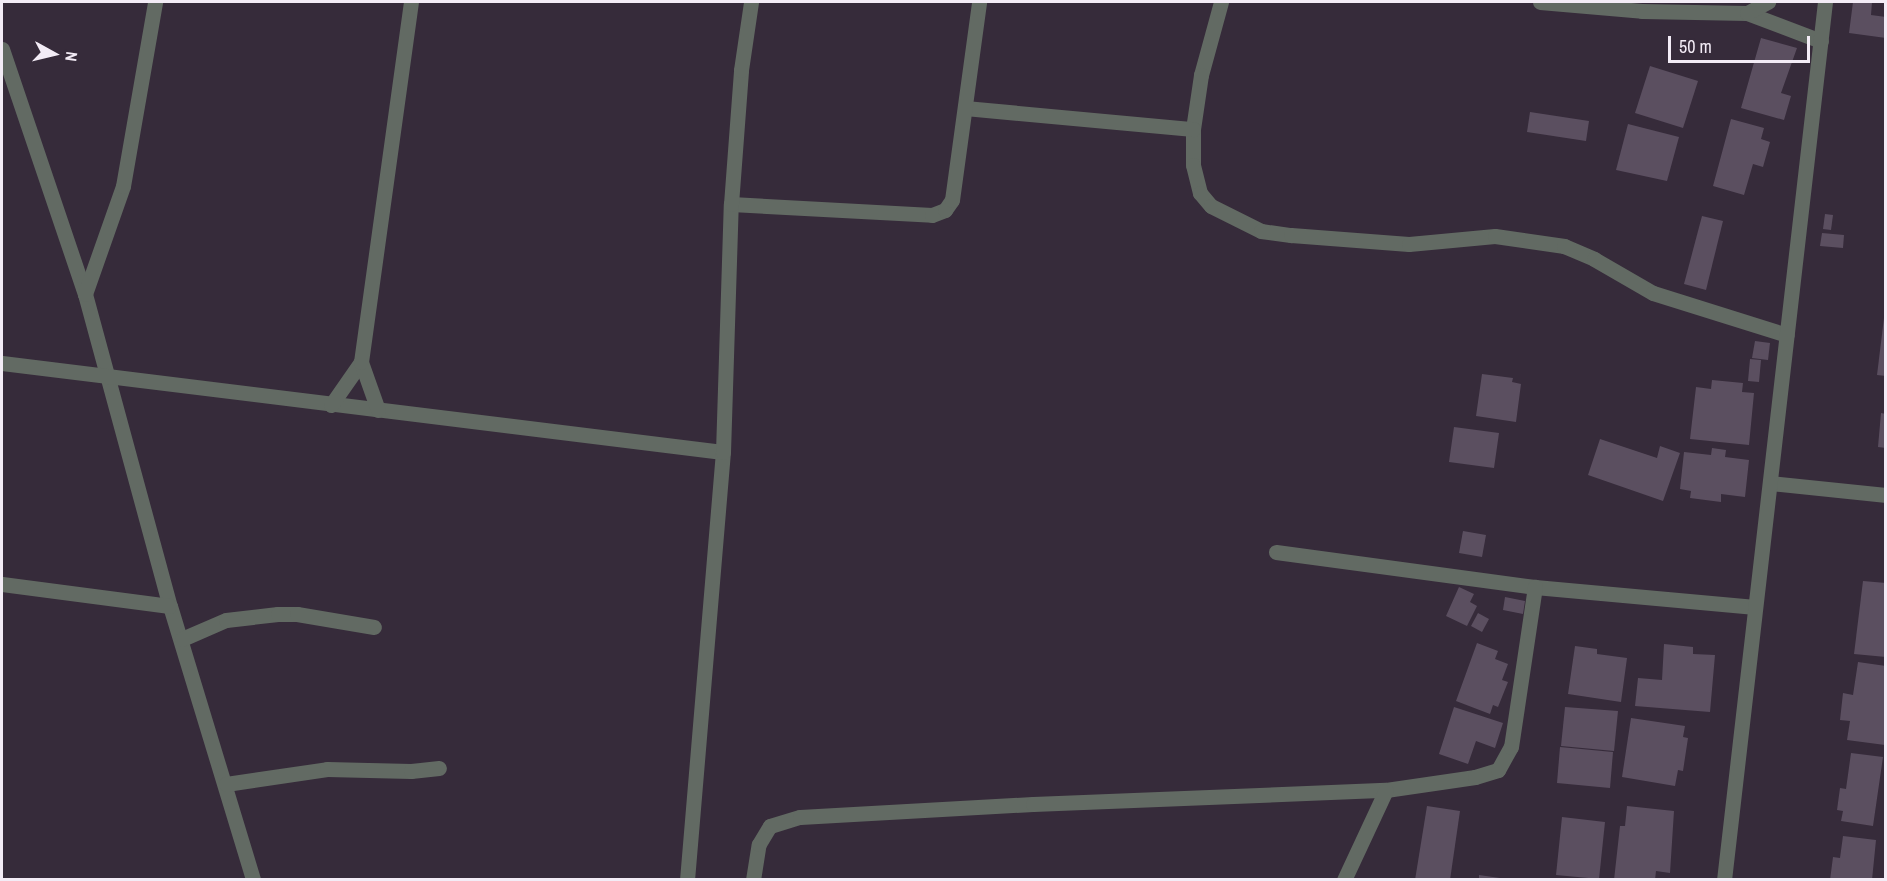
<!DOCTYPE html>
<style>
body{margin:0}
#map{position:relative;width:1887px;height:881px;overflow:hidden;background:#362b3a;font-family:"Archivo Narrow",sans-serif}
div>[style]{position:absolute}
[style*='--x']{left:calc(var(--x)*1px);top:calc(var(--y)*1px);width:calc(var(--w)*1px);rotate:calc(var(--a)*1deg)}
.building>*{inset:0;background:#5b4f60}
.minor>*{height:15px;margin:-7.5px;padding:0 7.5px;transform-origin:7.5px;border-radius:7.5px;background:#626a63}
span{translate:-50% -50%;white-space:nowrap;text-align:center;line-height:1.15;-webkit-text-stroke:4.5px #362b3a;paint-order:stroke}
.frame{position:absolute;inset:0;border:3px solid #f3ecf6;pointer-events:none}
.north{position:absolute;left:24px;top:24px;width:60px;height:60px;-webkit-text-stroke:4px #362b3a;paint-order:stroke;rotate:98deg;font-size:16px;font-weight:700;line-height:24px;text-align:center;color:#f3ecf6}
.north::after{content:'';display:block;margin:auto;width:21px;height:27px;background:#f3ecf6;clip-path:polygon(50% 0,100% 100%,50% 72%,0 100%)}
.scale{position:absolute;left:1668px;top:36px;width:142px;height:27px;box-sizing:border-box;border:3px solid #f3ecf6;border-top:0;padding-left:8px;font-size:18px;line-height:21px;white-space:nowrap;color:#f3ecf6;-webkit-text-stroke:4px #362b3a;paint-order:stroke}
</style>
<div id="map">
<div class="building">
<i style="clip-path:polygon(1853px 2px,1872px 2px,1871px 15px,1886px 17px,1886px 38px,1849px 33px)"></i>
<i style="clip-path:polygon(1761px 38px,1797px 48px,1781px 93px,1791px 96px,1784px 120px,1741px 108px)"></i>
<i style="clip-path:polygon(1650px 66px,1698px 81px,1683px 128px,1635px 113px)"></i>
<i style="clip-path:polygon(1530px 112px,1589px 121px,1586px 141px,1527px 132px)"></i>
<i style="clip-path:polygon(1731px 119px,1764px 128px,1761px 139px,1770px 142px,1763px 167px,1753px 164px,1744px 195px,1713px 186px)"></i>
<i style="clip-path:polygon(1628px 124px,1679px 137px,1667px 181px,1616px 170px)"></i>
<i style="clip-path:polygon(1825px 214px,1833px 215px,1831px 230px,1823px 229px)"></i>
<i style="clip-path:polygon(1702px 216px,1723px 221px,1706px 290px,1684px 284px)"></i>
<i style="clip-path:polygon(1822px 233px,1844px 235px,1843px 248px,1820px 246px)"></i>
<i style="clip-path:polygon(1884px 318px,1886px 318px,1886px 376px,1877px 375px)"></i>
<i style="clip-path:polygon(1755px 341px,1770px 343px,1768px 360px,1752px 358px)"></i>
<i style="clip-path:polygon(1750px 359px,1761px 360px,1759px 382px,1748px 381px)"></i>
<i style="clip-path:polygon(1482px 374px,1513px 378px,1512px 382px,1521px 384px,1516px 422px,1476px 416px)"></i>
<i style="clip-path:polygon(1712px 380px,1743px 383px,1742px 392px,1754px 393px,1749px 445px,1690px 439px,1696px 387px,1711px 389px)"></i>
<i style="clip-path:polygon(1881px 413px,1886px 414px,1886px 448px,1878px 447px)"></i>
<i style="clip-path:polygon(1454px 427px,1499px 433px,1494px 468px,1449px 462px)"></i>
<i style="clip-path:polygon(1600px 439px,1657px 458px,1660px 446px,1680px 453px,1663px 501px,1588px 475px)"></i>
<i style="clip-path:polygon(1712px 448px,1726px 450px,1725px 457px,1749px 460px,1745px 497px,1721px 494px,1721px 502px,1690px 498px,1691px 491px,1680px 489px,1684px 452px,1711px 455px)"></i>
<i style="clip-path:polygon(1463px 531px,1486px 535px,1482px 557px,1459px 553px)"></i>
<i style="clip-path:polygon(1863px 581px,1886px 583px,1886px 657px,1854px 654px)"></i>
<i style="clip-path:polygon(1459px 587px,1474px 594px,1470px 602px,1477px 606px,1467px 626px,1446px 616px)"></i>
<i style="clip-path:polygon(1505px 597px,1525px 601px,1523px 614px,1503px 610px)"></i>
<i style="clip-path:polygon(1478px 613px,1489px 619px,1482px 632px,1471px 626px)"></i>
<i style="clip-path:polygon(1477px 643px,1498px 651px,1495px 659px,1508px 664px,1502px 680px,1508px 682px,1498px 707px,1493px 705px,1490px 714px,1456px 701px)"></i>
<i style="clip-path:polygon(1664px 644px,1693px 647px,1693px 654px,1715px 655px,1710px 712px,1635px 706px,1638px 678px,1662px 680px)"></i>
<i style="clip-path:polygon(1575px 646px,1597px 649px,1597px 654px,1627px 658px,1621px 702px,1568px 694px)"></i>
<i style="clip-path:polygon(1858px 662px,1886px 666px,1885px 745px,1847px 740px,1850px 721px,1840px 720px,1843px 693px,1853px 695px)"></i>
<i style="clip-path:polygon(1454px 707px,1503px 723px,1495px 748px,1476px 741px,1468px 764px,1439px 754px)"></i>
<i style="clip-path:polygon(1565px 707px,1618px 711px,1614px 751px,1561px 746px)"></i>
<i style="clip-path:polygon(1631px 718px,1685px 726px,1683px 737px,1688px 738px,1683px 771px,1678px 770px,1675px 786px,1622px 777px)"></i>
<i style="clip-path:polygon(1560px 747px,1613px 752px,1610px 788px,1557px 783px)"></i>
<i style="clip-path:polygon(1851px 753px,1883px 757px,1873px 826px,1841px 821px,1843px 811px,1837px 810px,1840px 788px,1846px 789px)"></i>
<i style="clip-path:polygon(1427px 806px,1460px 811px,1450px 880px,1415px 880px)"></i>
<i style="clip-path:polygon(1627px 806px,1674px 811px,1670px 873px,1656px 871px,1655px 880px,1614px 880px,1620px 826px,1625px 826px)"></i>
<i style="clip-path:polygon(1562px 817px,1605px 822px,1599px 879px,1556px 875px)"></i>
<i style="clip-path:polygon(1843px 836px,1876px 840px,1872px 880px,1830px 880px,1833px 857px,1840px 858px)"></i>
<i style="clip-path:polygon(1479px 875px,1500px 878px,1500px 880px,1479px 880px)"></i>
</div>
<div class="minor">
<i style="--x:1221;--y:2;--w:76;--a:105.3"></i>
<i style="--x:1201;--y:75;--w:55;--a:98.4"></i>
<i style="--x:1193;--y:129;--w:36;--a:90"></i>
<i style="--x:1193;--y:165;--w:29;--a:76"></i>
<i style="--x:1200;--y:193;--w:17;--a:50"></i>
<i style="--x:1211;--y:206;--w:56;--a:26.6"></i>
<i style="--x:1261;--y:231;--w:30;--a:8"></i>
<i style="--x:1291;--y:235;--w:118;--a:4.4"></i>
<i style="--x:1409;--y:244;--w:86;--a:-5.3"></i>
<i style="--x:1495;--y:236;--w:70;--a:8.2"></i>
<i style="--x:1564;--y:246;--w:33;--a:23"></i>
<i style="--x:1594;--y:259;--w:68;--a:30"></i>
<i style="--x:1653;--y:293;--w:140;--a:17.4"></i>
<i style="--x:1540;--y:2;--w:102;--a:5"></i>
<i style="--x:1642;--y:11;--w:105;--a:1.1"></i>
<i style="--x:1747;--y:13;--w:79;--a:20.7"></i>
<i style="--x:1747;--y:13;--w:24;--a:-28"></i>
<i style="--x:2;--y:49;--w:259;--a:71.3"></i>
<i style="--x:85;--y:294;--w:323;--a:74.8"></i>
<i style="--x:170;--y:606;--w:286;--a:73.1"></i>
<i style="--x:965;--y:108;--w:229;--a:5.3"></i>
<i style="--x:731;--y:204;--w:201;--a:3.1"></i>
<i style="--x:932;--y:215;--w:14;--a:-21"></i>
<i style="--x:945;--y:210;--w:12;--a:-55"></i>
<i style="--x:952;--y:200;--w:200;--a:-82.2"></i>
<i style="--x:85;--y:294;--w:114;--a:-70.6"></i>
<i style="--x:123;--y:186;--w:187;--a:-80.1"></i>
<i style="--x:2;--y:363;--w:726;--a:7.04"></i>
<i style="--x:331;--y:405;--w:52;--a:-55.1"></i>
<i style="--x:378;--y:410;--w:51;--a:-109.5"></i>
<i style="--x:361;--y:362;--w:363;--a:-82.1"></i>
<i style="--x:1770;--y:483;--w:117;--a:5.9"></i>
<i style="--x:1276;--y:552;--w:261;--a:7.7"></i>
<i style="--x:1535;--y:587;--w:221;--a:5.2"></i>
<i style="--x:2;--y:584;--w:169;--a:7.5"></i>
<i style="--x:182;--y:639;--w:48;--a:-23.4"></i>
<i style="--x:226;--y:620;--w:52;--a:-6.6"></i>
<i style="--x:278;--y:614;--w:19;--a:0"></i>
<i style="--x:297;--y:614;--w:78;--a:9.6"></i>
<i style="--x:226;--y:784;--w:102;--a:-8.4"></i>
<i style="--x:327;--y:769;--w:84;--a:1.4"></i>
<i style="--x:411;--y:771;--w:28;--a:-6"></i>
<i style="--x:687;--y:880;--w:430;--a:-85.2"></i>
<i style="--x:723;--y:452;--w:248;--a:-88.2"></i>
<i style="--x:731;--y:204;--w:134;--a:-85.7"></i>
<i style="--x:741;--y:70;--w:69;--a:-81.6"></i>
<i style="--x:753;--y:880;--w:36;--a:-81"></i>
<i style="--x:759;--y:844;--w:21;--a:-59"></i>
<i style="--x:770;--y:826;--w:31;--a:-17"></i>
<i style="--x:800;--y:817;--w:233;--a:-3.2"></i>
<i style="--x:1033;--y:804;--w:353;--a:-2.3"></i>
<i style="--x:1386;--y:790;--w:90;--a:-8.3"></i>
<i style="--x:1475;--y:777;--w:24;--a:-17"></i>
<i style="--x:1498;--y:770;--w:26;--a:-61"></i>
<i style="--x:1511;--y:747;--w:162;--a:-81.5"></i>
<i style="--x:1344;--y:880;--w:99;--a:-65"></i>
<i style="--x:1724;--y:880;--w:884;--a:-83.44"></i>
</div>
<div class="frame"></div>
<div class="north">N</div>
<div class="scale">50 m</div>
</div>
